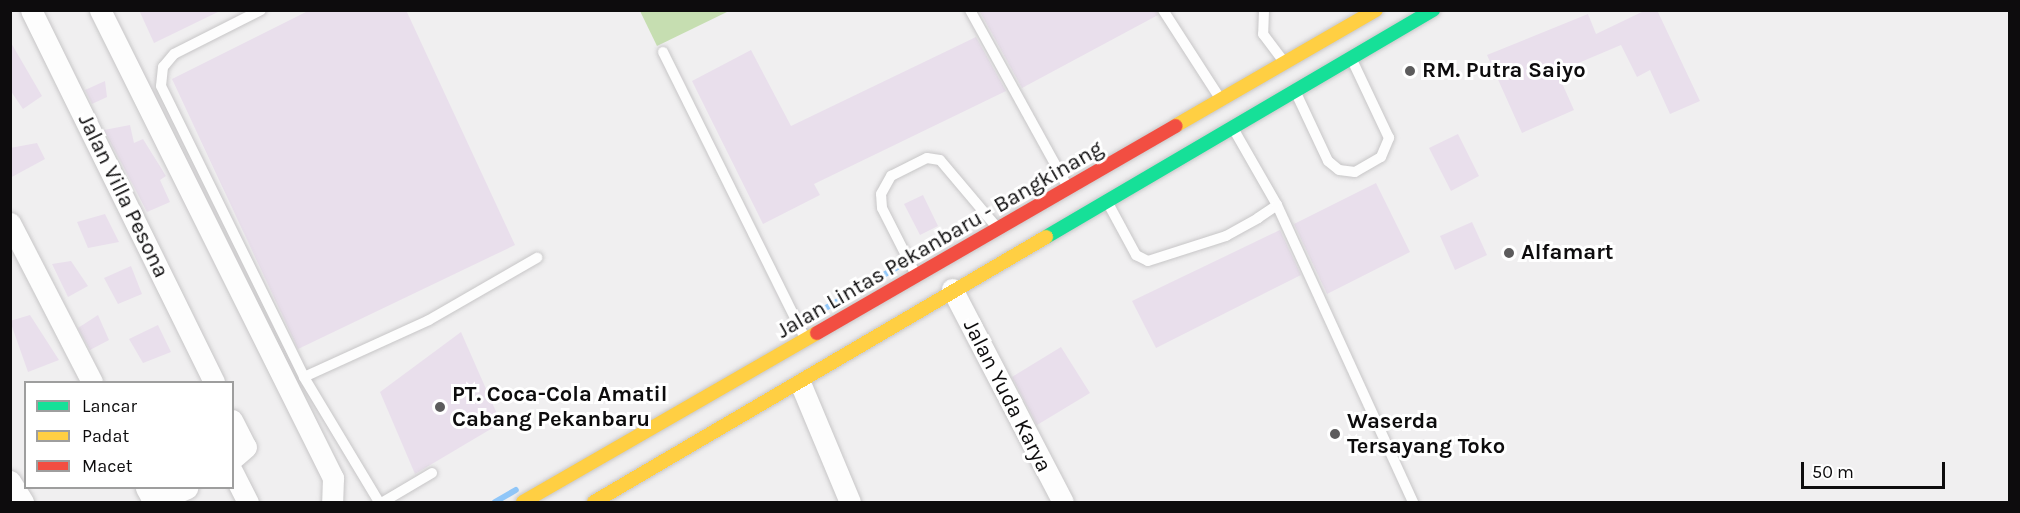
<!DOCTYPE html>
<style>
body{margin:0}
#map{position:relative;width:2020px;height:513px;overflow:hidden;background:#f0eff0;font-family:Karla,sans-serif}
div>[style]{position:absolute}
[style*='--x']{left:calc(var(--x)*1px);top:calc(var(--y)*1px);width:calc(var(--w)*1px);rotate:calc(var(--a)*1deg)}
.green>*{inset:0;background:#c6deb1}
.stream>*{height:6px;margin:-3px;padding:0 3px;transform-origin:3px;border-radius:3px;background:#90c6f8}
.building>*{inset:0;background:#e9dfec}
.roads{filter:drop-shadow(0 0 2px #c7c6c7) drop-shadow(0 0 2px #c7c6c7)}
.lane>*{height:10px;margin:-5px;padding:0 5px;transform-origin:5px;border-radius:5px;background:#fdfdfd}
.street>*{height:21px;margin:-10.5px;padding:0 10.5px;transform-origin:10.5px;border-radius:10.5px;background:#fdfdfd}
.fast>*{height:14px;margin:-7px;padding:0 7px;transform-origin:7px;border-radius:7px;background:#16e098}
.slow>*{height:14px;margin:-7px;padding:0 7px;transform-origin:7px;border-radius:7px;background:#ffcf43}
.jam>*{height:14px;margin:-7px;padding:0 7px;transform-origin:7px;border-radius:7px;background:#f24e42}
.dots>*{width:16px;height:16px;translate:-50% -50%;box-sizing:border-box;border:3px solid #fff;border-radius:50%}
span{translate:-50% -50%;white-space:nowrap;text-align:center;line-height:1.15;-webkit-text-stroke:6px #fff;paint-order:stroke}
.poi-label{font-size:22px;color:#0d0c0d;font-weight:700}
.left{translate:0 -50%;text-align:left}
.street-label{font-size:22px;color:#0d0c0d}
.frame{position:absolute;inset:0;border:12px solid #0d0c0d;pointer-events:none}
.legend{position:absolute;left:24px;top:381px;width:210px;height:108px;box-sizing:border-box;background:#fff;border:2px solid #9e9e9e;margin:0;padding:8px 10px;list-style:none;font-size:18px;color:#0d0c0d}
.legend li{display:flex;align-items:center;gap:12px;height:30px}
.legend b{width:30px;border:2px solid #9e9e9e}
.scale{position:absolute;left:1801px;top:462px;width:144px;height:27px;box-sizing:border-box;border:3px solid #0d0c0d;border-top:0;padding-left:8px;font-size:18px;line-height:21px;white-space:nowrap;color:#0d0c0d;-webkit-text-stroke:4px #fff;paint-order:stroke}
</style>
<div id="map">
<div class="green">
<i style="clip-path:polygon(640px 11px,729px 11px,657px 46px)"></i>
</div>
<div class="stream">
<i style="--x:922;--y:252;--w:13;--a:-27"></i>
<i style="--x:810;--y:317;--w:105;--a:-29.7"></i>
<i style="--x:495;--y:502;--w:24;--a:-30"></i>
</div>
<div class="building">
<i style="clip-path:polygon(139px 10px,222px 10px,154px 43px)"></i>
<i style="clip-path:polygon(310px 10px,406px 10px,515px 245px,298px 349px,172px 79px)"></i>
<i style="clip-path:polygon(979px 10px,1156px 10px,1158px 15px,1022px 88px)"></i>
<i style="clip-path:polygon(1646px 10px,1657px 10px,1700px 101px,1670px 114px,1650px 70px,1637px 77px,1621px 45px,1557px 72px,1574px 110px,1522px 133px,1487px 55px,1588px 14px,1596px 34px)"></i>
<i style="clip-path:polygon(976px 37px,1006px 91px,814px 184px,820px 195px,763px 224px,692px 81px,751px 50px,791px 126px)"></i>
<i style="clip-path:polygon(10px 41px,42px 96px,23px 109px,10px 90px)"></i>
<i style="clip-path:polygon(105px 81px,107px 97px,92px 104px,85px 90px)"></i>
<i style="clip-path:polygon(130px 125px,134px 143px,143px 139px,166px 176px,160px 180px,170px 202px,147px 212px,104px 130px)"></i>
<i style="clip-path:polygon(1458px 134px,1479px 176px,1451px 191px,1429px 148px)"></i>
<i style="clip-path:polygon(37px 143px,45px 159px,10px 178px,10px 148px)"></i>
<i style="clip-path:polygon(1376px 183px,1410px 252px,1327px 294px,1294px 224px)"></i>
<i style="clip-path:polygon(923px 195px,938px 226px,920px 235px,904px 204px)"></i>
<i style="clip-path:polygon(105px 214px,119px 242px,88px 248px,77px 222px)"></i>
<i style="clip-path:polygon(1472px 222px,1487px 255px,1455px 270px,1440px 236px)"></i>
<i style="clip-path:polygon(1280px 230px,1301px 275px,1156px 348px,1132px 301px)"></i>
<i style="clip-path:polygon(71px 261px,88px 286px,68px 297px,52px 264px)"></i>
<i style="clip-path:polygon(131px 266px,142px 294px,118px 304px,104px 278px)"></i>
<i style="clip-path:polygon(30px 315px,59px 360px,28px 372px,10px 321px)"></i>
<i style="clip-path:polygon(98px 315px,109px 340px,90px 350px,78px 328px)"></i>
<i style="clip-path:polygon(158px 325px,171px 352px,143px 363px,129px 339px)"></i>
<i style="clip-path:polygon(461px 332px,501px 423px,415px 474px,380px 392px)"></i>
<i style="clip-path:polygon(1061px 347px,1090px 393px,1037px 425px,1012px 377px)"></i>
</div>
<div class="roads">
<div class="lane">
<i style="--x:261;--y:10;--w:97;--a:153.2"></i>
<i style="--x:174;--y:54;--w:17;--a:130"></i>
<i style="--x:163;--y:67;--w:19;--a:96"></i>
<i style="--x:161;--y:86;--w:324;--a:63.8"></i>
<i style="--x:970;--y:10;--w:201;--a:61.1"></i>
<i style="--x:1163;--y:10;--w:103;--a:57.2"></i>
<i style="--x:1264;--y:10;--w:24;--a:92"></i>
<i style="--x:1263;--y:34;--w:31;--a:53"></i>
<i style="--x:663;--y:52;--w:317;--a:63.6"></i>
<i style="--x:1297;--y:95;--w:73;--a:64.8"></i>
<i style="--x:1328;--y:161;--w:14;--a:39"></i>
<i style="--x:1339;--y:170;--w:16;--a:7"></i>
<i style="--x:1355;--y:172;--w:30;--a:-30"></i>
<i style="--x:1381;--y:157;--w:21;--a:-67"></i>
<i style="--x:1389;--y:138;--w:84;--a:-115.3"></i>
<i style="--x:1109;--y:205;--w:57;--a:61.6"></i>
<i style="--x:1136;--y:255;--w:13;--a:27"></i>
<i style="--x:1148;--y:261;--w:82;--a:-17.8"></i>
<i style="--x:1226;--y:236;--w:37;--a:-29"></i>
<i style="--x:1258;--y:218;--w:23;--a:-34"></i>
<i style="--x:1277;--y:205;--w:86;--a:-119.8"></i>
<i style="--x:1277;--y:205;--w:327;--a:65.4"></i>
<i style="--x:915;--y:273;--w:73;--a:-116.9"></i>
<i style="--x:882;--y:208;--w:14;--a:-94"></i>
<i style="--x:881;--y:194;--w:21;--a:-61"></i>
<i style="--x:891;--y:176;--w:40;--a:-26.6"></i>
<i style="--x:927;--y:158;--w:13;--a:9"></i>
<i style="--x:940;--y:160;--w:85;--a:49.8"></i>
<i style="--x:379;--y:502;--w:146;--a:-121"></i>
<i style="--x:304;--y:377;--w:137;--a:-24.5"></i>
<i style="--x:429;--y:320;--w:125;--a:-29.9"></i>
<i style="--x:383;--y:502;--w:57;--a:-30.6"></i>
</div>
<div class="street">
<i style="--x:31;--y:10;--w:415;--a:63.8"></i>
<i style="--x:100;--y:10;--w:523;--a:63.53"></i>
<i style="--x:333;--y:478;--w:24;--a:92"></i>
<i style="--x:10;--y:223;--w:179;--a:62.7"></i>
<i style="--x:952;--y:289;--w:240;--a:62.5"></i>
<i style="--x:801;--y:385;--w:127;--a:67.3"></i>
<i style="--x:232;--y:420;--w:30;--a:63"></i>
<i style="--x:246;--y:447;--w:18;--a:139"></i>
<i style="--x:232;--y:471;--w:35;--a:63"></i>
<i style="--x:10;--y:481;--w:25;--a:58"></i>
<i style="--x:146;--y:488;--w:8;--a:60"></i>
<i style="--x:150;--y:495;--w:16;--a:7"></i>
<i style="--x:166;--y:497;--w:23;--a:-23"></i>
</div>
<div class="fast">
<i style="--x:1046;--y:237;--w:449;--a:-30.4"></i>
</div>
<div class="slow">
<i style="--x:1175;--y:126;--w:232;--a:-30"></i>
<i style="--x:523;--y:502;--w:339;--a:-29.9"></i>
<i style="--x:594;--y:502;--w:524;--a:-30.38"></i>
</div>
<div class="jam">
<i style="--x:817;--y:333;--w:414;--a:-30"></i>
</div>
</div>
<div class="dots">
<i style="left:1410px;top:71px;background:#5c5b5c"></i>
<i style="left:1509px;top:253px;background:#5c5b5c"></i>
<i style="left:440px;top:407px;background:#5c5b5c"></i>
<i style="left:1335px;top:434px;background:#5c5b5c"></i>
</div>
<div class="poi-label">
<span class="left" style="left:1422px;top:71px">RM. Putra Saiyo</span>
<span class="left" style="left:1521px;top:253px">Alfamart</span>
<span class="left" style="left:452px;top:407px">PT. Coca-Cola Amatil<br>Cabang Pekanbaru</span>
<span class="left" style="left:1347px;top:434px">Waserda<br>Tersayang Toko</span>
</div>
<div class="street-label">
<span style="left:123px;top:196px;rotate:64deg">Jalan Villa Pesona</span>
<span style="left:940px;top:240px;rotate:-30deg">Jalan Lintas Pekanbaru - Bangkinang</span>
<span style="left:1007px;top:396px;rotate:63deg">Jalan Yuda Karya</span>
</div>
<div class="frame"></div>
<ul class="legend">
<li><b style="height:8px;background:#16e098"></b>Lancar</li>
<li><b style="height:8px;background:#ffcf43"></b>Padat</li>
<li><b style="height:8px;background:#f24e42"></b>Macet</li>
</ul>
<div class="scale">50 m</div>
</div>
